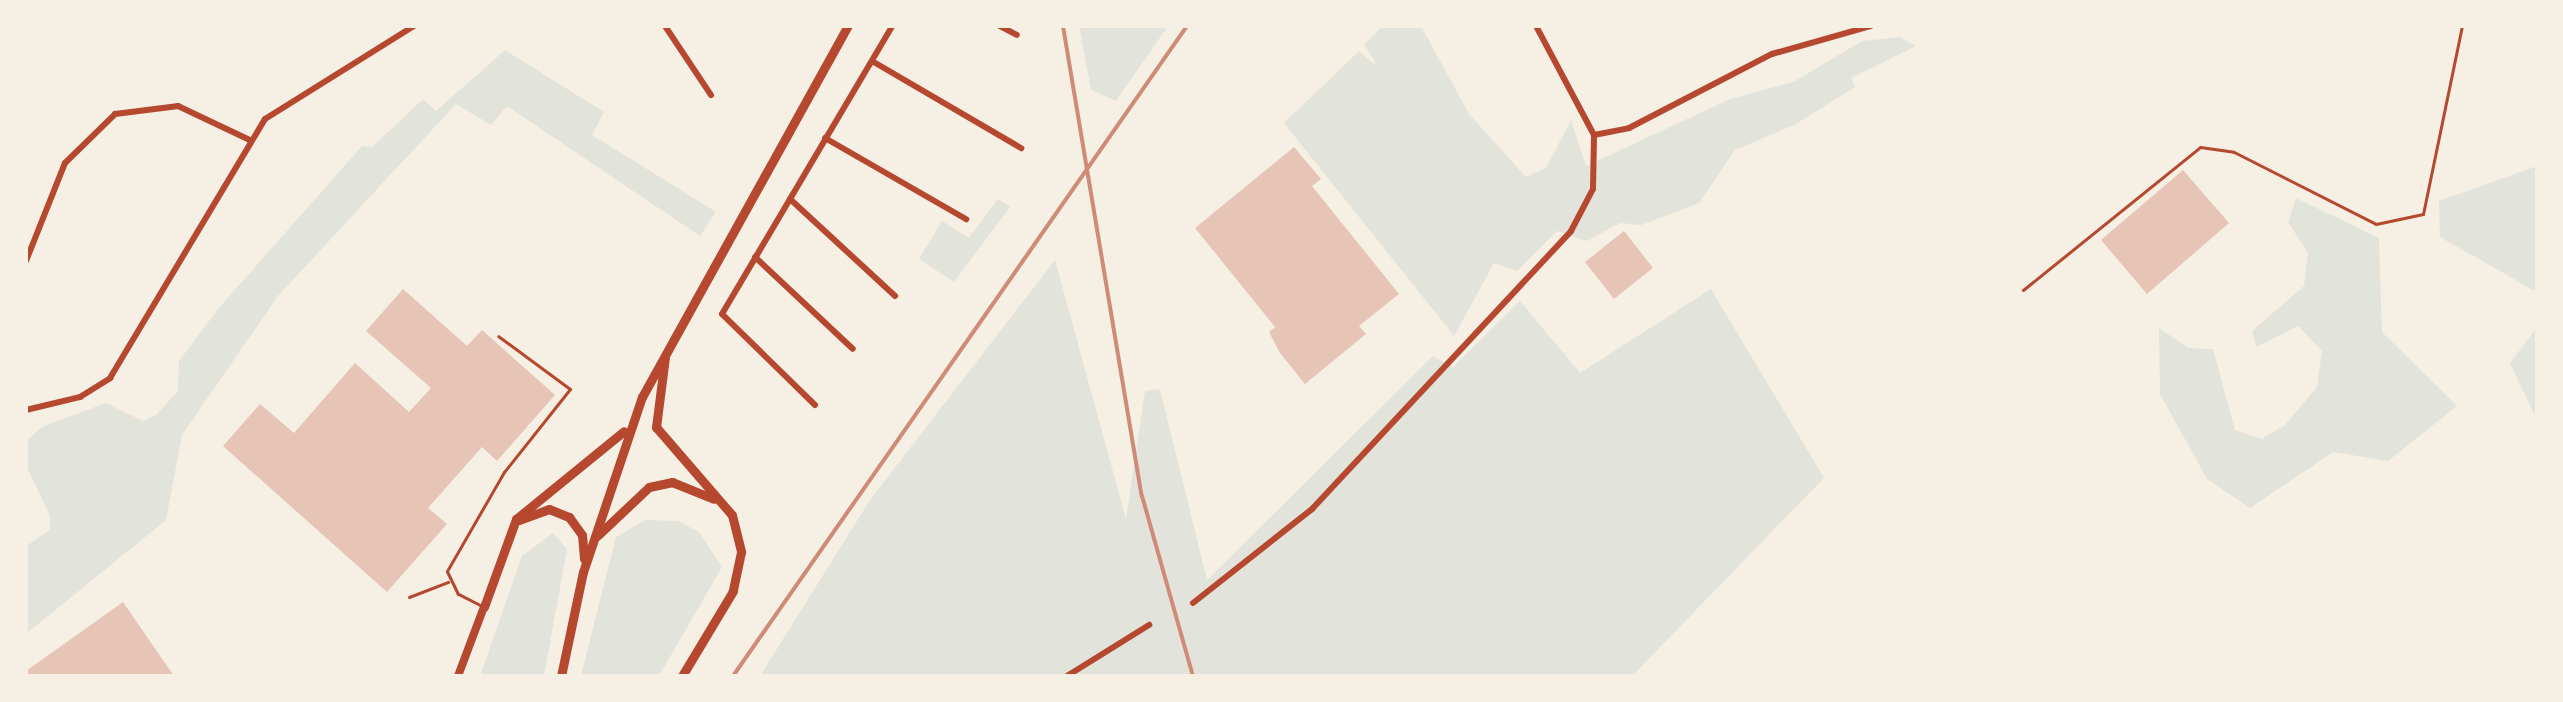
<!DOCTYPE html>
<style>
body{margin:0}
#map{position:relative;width:2563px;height:702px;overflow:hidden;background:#f6efe4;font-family:"Nunito Sans",sans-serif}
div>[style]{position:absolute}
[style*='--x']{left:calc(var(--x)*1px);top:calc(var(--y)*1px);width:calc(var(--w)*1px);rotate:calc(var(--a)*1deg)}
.green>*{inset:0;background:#e2e4dc}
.building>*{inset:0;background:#e6c5b7}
.service>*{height:3px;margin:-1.5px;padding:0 1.5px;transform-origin:1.5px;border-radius:1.5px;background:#b5482f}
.minor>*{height:6px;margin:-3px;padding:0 3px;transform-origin:3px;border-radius:3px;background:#b5482f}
.tertiary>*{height:8px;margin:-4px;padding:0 4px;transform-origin:4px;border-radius:4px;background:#b5482f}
.secondary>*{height:9px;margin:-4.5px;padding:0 4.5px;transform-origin:4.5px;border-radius:4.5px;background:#b5482f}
.rail>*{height:4px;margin:-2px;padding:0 2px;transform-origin:2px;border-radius:2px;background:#cf8b77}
span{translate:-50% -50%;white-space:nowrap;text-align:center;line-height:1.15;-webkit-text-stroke:6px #f6efe4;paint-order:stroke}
.frame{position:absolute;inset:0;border:28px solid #f6efe4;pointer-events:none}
</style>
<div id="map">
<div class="green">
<i style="clip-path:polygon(1079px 26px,1168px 26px,1116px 101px,1091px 90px)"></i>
<i style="clip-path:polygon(1383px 26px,1421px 26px,1469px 114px,1526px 177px,1546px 168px,1571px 120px,1586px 166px,1730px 99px,1793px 82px,1862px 41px,1900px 37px,1916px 46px,1851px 78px,1855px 87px,1794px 125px,1735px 150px,1699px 203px,1641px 225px,1620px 223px,1587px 241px,1557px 231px,1517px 271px,1494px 263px,1454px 336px,1284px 123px,1359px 51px,1378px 67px,1364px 44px)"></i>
<i style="clip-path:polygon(505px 50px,604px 112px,592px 135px,716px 212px,700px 236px,507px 106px,491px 125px,456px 104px,278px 296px,182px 435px,166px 520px,26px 634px,26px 546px,50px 530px,50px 516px,26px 465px,26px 441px,42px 427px,106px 403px,143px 421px,156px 415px,178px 391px,179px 361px,218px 309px,362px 146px,372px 147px,423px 99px,436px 111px)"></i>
<i style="clip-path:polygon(2537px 166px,2537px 292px,2440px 237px,2439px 201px)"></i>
<i style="clip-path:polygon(2296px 198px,2379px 238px,2382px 332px,2457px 406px,2388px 461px,2333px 452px,2250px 508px,2207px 479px,2160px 394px,2159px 328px,2188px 348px,2213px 349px,2235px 430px,2262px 439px,2285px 425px,2317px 387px,2322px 351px,2298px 326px,2256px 347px,2252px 331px,2304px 286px,2308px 253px,2288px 222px)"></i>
<i style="clip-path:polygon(998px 199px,1010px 207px,954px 282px,919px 259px,942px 221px,969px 238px)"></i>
<i style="clip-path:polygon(1055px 260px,1126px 519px,1145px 391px,1160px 389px,1207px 580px,1433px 356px,1453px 367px,1520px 301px,1580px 373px,1711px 289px,1824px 478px,1632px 676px,760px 676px,870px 500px)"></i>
<i style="clip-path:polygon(2537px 327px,2537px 420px,2510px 363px)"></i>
<i style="clip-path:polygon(645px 520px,678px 521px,699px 532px,722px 567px,659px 676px,581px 676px,616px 537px)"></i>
<i style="clip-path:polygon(553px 533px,567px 549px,544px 676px,480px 676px,522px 556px)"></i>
</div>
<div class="building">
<i style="clip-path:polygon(1294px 147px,1321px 179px,1312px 186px,1399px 294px,1359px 326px,1366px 334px,1305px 384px,1280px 353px,1269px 332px,1275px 327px,1195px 228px)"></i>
<i style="clip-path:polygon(2183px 170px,2229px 223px,2147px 294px,2101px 240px)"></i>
<i style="clip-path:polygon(1624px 231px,1653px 268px,1614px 299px,1585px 262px)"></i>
<i style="clip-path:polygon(403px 289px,467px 346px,482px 330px,555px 395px,497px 461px,482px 447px,428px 508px,447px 524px,387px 592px,223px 446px,260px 404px,294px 433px,355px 363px,409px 412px,431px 388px,366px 331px)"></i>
<i style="clip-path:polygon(123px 602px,174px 676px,26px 676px,26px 671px)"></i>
</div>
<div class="service">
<i style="--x:2023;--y:290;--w:228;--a:-38.9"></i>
<i style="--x:2200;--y:147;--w:34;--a:8"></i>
<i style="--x:2234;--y:152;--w:159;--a:26.9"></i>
<i style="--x:2376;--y:224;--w:48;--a:-12"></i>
<i style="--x:2423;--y:214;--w:192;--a:-78.3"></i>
<i style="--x:409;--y:597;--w:42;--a:-21"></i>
<i style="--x:480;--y:605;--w:25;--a:-153"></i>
<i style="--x:458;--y:594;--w:25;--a:-116"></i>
<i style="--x:447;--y:571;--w:114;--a:-60.1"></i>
<i style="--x:504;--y:472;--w:106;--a:-51.5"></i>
<i style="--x:570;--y:389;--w:89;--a:-143.6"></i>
</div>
<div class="minor">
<i style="--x:665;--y:26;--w:83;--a:56.3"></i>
<i style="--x:1000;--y:26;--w:19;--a:28"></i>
<i style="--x:872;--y:61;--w:173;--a:30.3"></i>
<i style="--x:1594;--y:135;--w:36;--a:-11"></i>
<i style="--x:1629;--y:128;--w:161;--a:-27.4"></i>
<i style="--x:1772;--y:54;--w:103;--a:-15.8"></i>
<i style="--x:825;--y:138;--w:163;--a:29.9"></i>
<i style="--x:790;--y:199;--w:143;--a:42.7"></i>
<i style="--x:755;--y:257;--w:134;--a:43.2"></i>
<i style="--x:26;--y:261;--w:105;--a:-68.3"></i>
<i style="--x:65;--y:163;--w:70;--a:-44.4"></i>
<i style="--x:115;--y:114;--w:64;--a:-7.2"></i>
<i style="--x:178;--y:106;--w:80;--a:25.3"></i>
<i style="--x:815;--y:405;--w:130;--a:-135.6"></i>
<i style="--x:722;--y:314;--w:334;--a:-59.4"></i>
<i style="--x:26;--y:410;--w:56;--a:-13.5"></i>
<i style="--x:80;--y:397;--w:36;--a:-32"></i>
<i style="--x:110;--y:378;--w:302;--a:-59.1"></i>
<i style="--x:265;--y:119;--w:176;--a:-32"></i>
<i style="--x:1193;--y:603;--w:152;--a:-38.3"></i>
<i style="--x:1312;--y:509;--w:380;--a:-47"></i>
<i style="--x:1571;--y:231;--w:47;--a:-62.4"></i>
<i style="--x:1593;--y:189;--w:54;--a:-88.9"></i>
<i style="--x:1594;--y:135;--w:123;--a:-118"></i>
<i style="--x:1067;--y:676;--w:97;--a:-31.9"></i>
</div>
<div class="tertiary">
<i style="--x:458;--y:676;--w:74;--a:-69.4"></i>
</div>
<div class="secondary">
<i style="--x:665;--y:357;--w:71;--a:97.3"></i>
<i style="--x:656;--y:427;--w:116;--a:49.2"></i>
<i style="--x:732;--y:515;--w:38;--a:76"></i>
<i style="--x:741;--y:552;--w:40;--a:102"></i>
<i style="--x:733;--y:591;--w:99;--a:121"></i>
<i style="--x:519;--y:520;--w:32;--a:-20"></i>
<i style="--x:549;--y:509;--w:22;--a:22"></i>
<i style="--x:569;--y:517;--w:22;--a:54"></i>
<i style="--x:582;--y:535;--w:24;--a:85"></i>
<i style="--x:597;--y:536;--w:71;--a:-43.3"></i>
<i style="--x:649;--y:487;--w:24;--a:-12"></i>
<i style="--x:672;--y:482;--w:45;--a:22"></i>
<i style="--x:484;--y:607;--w:94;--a:-70"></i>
<i style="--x:516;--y:519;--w:139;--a:-39.2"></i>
<i style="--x:561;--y:676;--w:106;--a:-78.1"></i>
<i style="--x:583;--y:572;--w:185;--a:-71.4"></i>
<i style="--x:642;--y:397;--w:424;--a:-61"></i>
</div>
<div class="rail">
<i style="--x:1063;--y:26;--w:477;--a:80.5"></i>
<i style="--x:1142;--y:496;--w:187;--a:74.2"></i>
<i style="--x:733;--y:676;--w:793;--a:-55.07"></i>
</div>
<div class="frame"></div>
</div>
